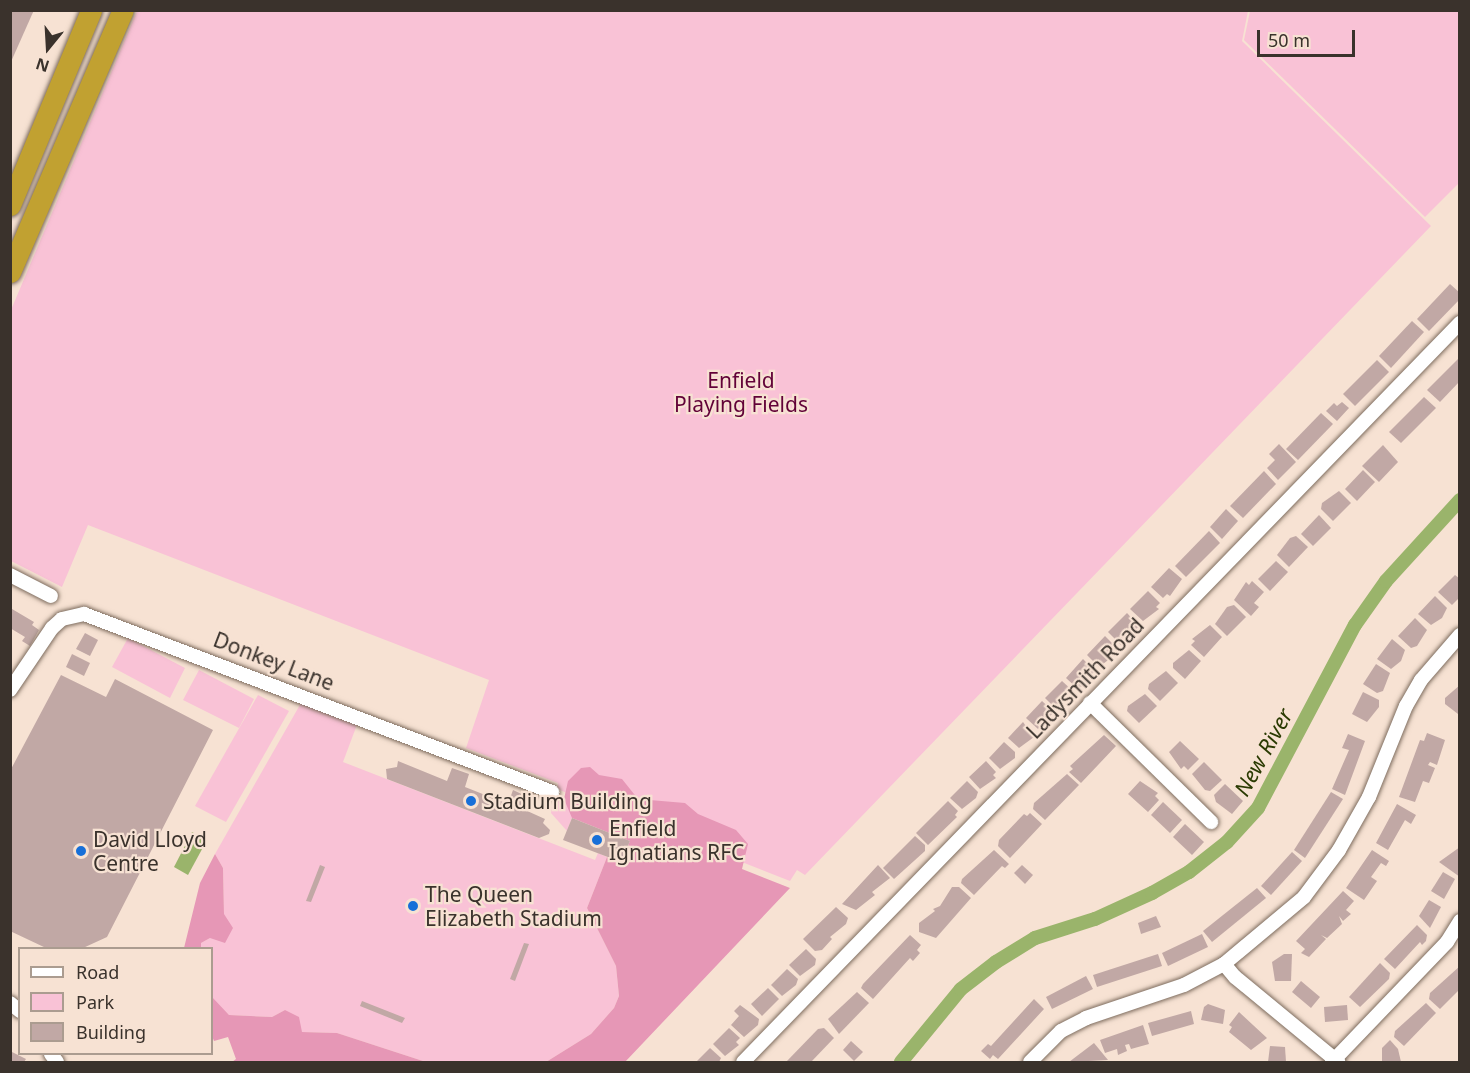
<!DOCTYPE html>
<style>
body{margin:0}
#map{position:relative;width:1470px;height:1073px;overflow:hidden;background:#f7e2d3;font-family:"Noto Sans",sans-serif}
div>[style]{position:absolute}
[style*='--x']{left:calc(var(--x)*1px);top:calc(var(--y)*1px);width:calc(var(--w)*1px);rotate:calc(var(--a)*1deg)}
.green>*{inset:0;background:#f9c2d6}
.forest>*{inset:0;background:#e697b6}
.water>*{inset:0;background:#9ab46b}
.canal>*{height:14px;margin:-7px;padding:0 7px;transform-origin:7px;border-radius:7px;background:#9ab46b}
.building>*{inset:0;background:#c1a8a5}
.roads{filter:drop-shadow(0 0 2px #7d6c5e) drop-shadow(0 0 2px #7d6c5e)}
.minor>*{height:14px;margin:-7px;padding:0 7px;transform-origin:7px;border-radius:7px;background:#fff}
.highway>*{height:21px;margin:-10.5px;padding:0 10.5px;transform-origin:10.5px;border-radius:10.5px;background:#c1a131}
.dots>*{width:16px;height:16px;translate:-50% -50%;box-sizing:border-box;border:3px solid #f7e2d3;border-radius:50%}
span{translate:-50% -50%;white-space:nowrap;text-align:center;line-height:1.15;-webkit-text-stroke:4.5px #f7e2d3;paint-order:stroke}
.park-label{font-size:21px;color:#620238}
.street-label{font-size:21px;color:#3a322c}
.poi-label{font-size:21px;color:#3a322c}
.left{translate:0 -50%;text-align:left}
.water-label{font-size:22px;color:#2b3b03;font-style:italic}
.frame{position:absolute;inset:0;border:12px solid #3a322c;pointer-events:none}
.legend{position:absolute;left:18px;top:947px;width:195px;height:108px;box-sizing:border-box;background:#f7e2d3;border:2px solid #ab9c90;margin:0;padding:8px 10px;list-style:none;font-size:18px;color:#3a322c}
.legend li{display:flex;align-items:center;gap:12px;height:30px}
.legend b{width:30px;border:2px solid #ab9c90}
.north{position:absolute;left:18px;top:18px;width:60px;height:60px;-webkit-text-stroke:4px #f7e2d3;paint-order:stroke;rotate:198deg;font-size:16px;font-weight:700;line-height:24px;text-align:center;color:#3a322c}
.north::after{content:'';display:block;margin:auto;width:21px;height:27px;background:#3a322c;clip-path:polygon(50% 0,100% 100%,50% 72%,0 100%)}
.scale{position:absolute;left:1257px;top:30px;width:98px;height:27px;box-sizing:border-box;border:3px solid #3a322c;border-top:0;padding-left:8px;font-size:18px;line-height:21px;white-space:nowrap;color:#3a322c;-webkit-text-stroke:4px #f7e2d3;paint-order:stroke}
</style>
<div id="map">
<div class="green">
<i style="clip-path:polygon(137px 11px,1248px 11px,1242px 41px,1431px 226px,805px 875px,797px 870px,790px 881px,557px 789px,558px 783px,466px 748px,489px 680px,88px 525px,62px 587px,11px 561px,11px 310px)"></i>
<i style="clip-path:polygon(1250px 11px,1459px 11px,1459px 183px,1425px 217px,1244px 40px)"></i>
<i style="clip-path:polygon(128px 638px,185px 668px,170px 698px,112px 667px)"></i>
<i style="clip-path:polygon(199px 670px,254px 699px,239px 728px,183px 700px)"></i>
<i style="clip-path:polygon(258px 695px,289px 711px,226px 822px,195px 806px)"></i>
<i style="clip-path:polygon(301px 703px,358px 722px,343px 762px,595px 860px,598px 853px,607px 857px,587px 908px,616px 966px,619px 996px,614px 1008px,591px 1034px,546px 1062px,426px 1062px,337px 1033px,302px 1032px,285px 1010px,272px 1017px,229px 1015px,213px 1000px,212px 948px,201px 948px,201px 943px,210px 938px,224px 915px,223px 868px,215px 854px)"></i>
<i style="clip-path:polygon(554px 795px,564px 799px,573px 815px,567px 831px,551px 813px)"></i>
</div>
<div class="forest">
<i style="clip-path:polygon(590px 767px,599px 775px,622px 779px,638px 799px,685px 803px,698px 814px,736px 830px,748px 844px,742px 869px,790px 888px,625px 1062px,546px 1062px,591px 1034px,614px 1008px,619px 996px,616px 966px,587px 908px,607px 857px,621px 862px,630px 841px,572px 818px,564px 799px,568px 781px,581px 768px)"></i>
<i style="clip-path:polygon(215px 854px,223px 868px,224px 914px,233px 928px,225px 943px,210px 938px,201px 943px,201px 948px,184px 948px,200px 883px)"></i>
<i style="clip-path:polygon(212px 997px,229px 1015px,272px 1017px,285px 1010px,299px 1017px,302px 1032px,337px 1033px,426px 1062px,232px 1062px,236px 1059px,228px 1037px,214px 1041px,212px 1036px)"></i>
</div>
<div class="water">
<i style="clip-path:polygon(192px 832px,207px 840px,188px 875px,174px 867px)"></i>
</div>
<div class="canal">
<i style="--x:901;--y:1062;--w:94;--a:-50.6"></i>
<i style="--x:961;--y:989;--w:44;--a:-37.6"></i>
<i style="--x:996;--y:962;--w:46;--a:-31.6"></i>
<i style="--x:1035;--y:938;--w:63;--a:-17.6"></i>
<i style="--x:1095;--y:919;--w:63;--a:-24.5"></i>
<i style="--x:1152;--y:893;--w:43;--a:-29.6"></i>
<i style="--x:1189;--y:872;--w:48;--a:-38.3"></i>
<i style="--x:1227;--y:842;--w:46;--a:-47.6"></i>
<i style="--x:1258;--y:808;--w:207;--a:-62.1"></i>
<i style="--x:1355;--y:625;--w:54;--a:-54.8"></i>
<i style="--x:1386;--y:581;--w:110;--a:-47.6"></i>
</div>
<div class="building">
<i style="clip-path:polygon(10px 10px,34px 10px,10px 64px)"></i>
<i style="clip-path:polygon(1450px 284px,1460px 293px,1460px 299px,1429px 331px,1417px 319px)"></i>
<i style="clip-path:polygon(1412px 321px,1424px 332px,1391px 368px,1379px 356px)"></i>
<i style="clip-path:polygon(1460px 357px,1460px 381px,1440px 402px,1427px 390px)"></i>
<i style="clip-path:polygon(1377px 360px,1389px 372px,1355px 406px,1343px 394px)"></i>
<i style="clip-path:polygon(1424px 397px,1436px 408px,1401px 443px,1389px 432px)"></i>
<i style="clip-path:polygon(1342px 402px,1349px 408px,1337px 421px,1326px 411px,1334px 403px,1337px 406px)"></i>
<i style="clip-path:polygon(1321px 413px,1333px 424px,1298px 460px,1286px 449px)"></i>
<i style="clip-path:polygon(1279px 444px,1296px 462px,1278px 480px,1267px 468px,1275px 460px,1269px 454px)"></i>
<i style="clip-path:polygon(1383px 445px,1398px 462px,1379px 482px,1362px 466px)"></i>
<i style="clip-path:polygon(1363px 470px,1375px 482px,1357px 501px,1345px 489px)"></i>
<i style="clip-path:polygon(1264px 471px,1276px 484px,1243px 518px,1230px 506px)"></i>
<i style="clip-path:polygon(1339px 491px,1351px 503px,1333px 521px,1321px 509px,1322px 503px)"></i>
<i style="clip-path:polygon(1226px 509px,1238px 521px,1222px 539px,1210px 527px)"></i>
<i style="clip-path:polygon(1319px 515px,1331px 528px,1313px 546px,1301px 534px)"></i>
<i style="clip-path:polygon(1209px 531px,1220px 543px,1186px 577px,1175px 566px)"></i>
<i style="clip-path:polygon(1296px 536px,1308px 547px,1289px 567px,1277px 555px,1290px 538px)"></i>
<i style="clip-path:polygon(1276px 561px,1288px 572px,1270px 591px,1258px 579px)"></i>
<i style="clip-path:polygon(1169px 568px,1182px 579px,1170px 596px,1167px 594px,1163px 598px,1151px 587px)"></i>
<i style="clip-path:polygon(1455px 575px,1460px 579px,1460px 597px,1452px 605px,1438px 592px)"></i>
<i style="clip-path:polygon(1252px 581px,1264px 592px,1254px 603px,1259px 607px,1251px 616px,1234px 600px,1246px 582px,1249px 585px)"></i>
<i style="clip-path:polygon(1148px 591px,1160px 603px,1156px 607px,1159px 609px,1143px 621px,1130px 609px)"></i>
<i style="clip-path:polygon(1435px 596px,1447px 608px,1442px 618px,1431px 625px,1418px 614px)"></i>
<i style="clip-path:polygon(1234px 605px,1246px 617px,1227px 636px,1215px 624px,1227px 607px)"></i>
<i style="clip-path:polygon(12px 609px,34px 622px,32px 625px,39px 630px,30px 646px,22px 641px,25px 637px,10px 628px)"></i>
<i style="clip-path:polygon(1127px 613px,1139px 626px,1121px 645px,1108px 632px)"></i>
<i style="clip-path:polygon(1415px 618px,1427px 630px,1417px 646px,1411px 648px,1398px 636px)"></i>
<i style="clip-path:polygon(1210px 625px,1222px 637px,1204px 657px,1191px 645px,1195px 641px,1192px 639px)"></i>
<i style="clip-path:polygon(85px 633px,98px 640px,90px 656px,76px 649px)"></i>
<i style="clip-path:polygon(1105px 636px,1117px 648px,1113px 651px,1116px 654px,1099px 667px,1087px 655px)"></i>
<i style="clip-path:polygon(1392px 639px,1405px 650px,1401px 661px,1391px 669px,1377px 659px)"></i>
<i style="clip-path:polygon(1189px 650px,1201px 661px,1185px 679px,1173px 668px,1173px 663px)"></i>
<i style="clip-path:polygon(72px 654px,90px 663px,84px 676px,66px 667px)"></i>
<i style="clip-path:polygon(1083px 659px,1095px 671px,1091px 675px,1094px 678px,1078px 689px,1066px 678px)"></i>
<i style="clip-path:polygon(1376px 664px,1390px 673px,1383px 691px,1377px 693px,1363px 684px)"></i>
<i style="clip-path:polygon(1166px 671px,1178px 683px,1160px 701px,1148px 689px,1149px 684px)"></i>
<i style="clip-path:polygon(61px 675px,106px 697px,115px 679px,213px 730px,107px 937px,83px 948px,46px 948px,10px 931px,10px 771px)"></i>
<i style="clip-path:polygon(1062px 681px,1074px 692px,1057px 710px,1045px 698px)"></i>
<i style="clip-path:polygon(1460px 685px,1460px 712px,1458px 714px,1445px 704px,1445px 698px)"></i>
<i style="clip-path:polygon(1363px 692px,1379px 700px,1379px 707px,1367px 722px,1352px 714px)"></i>
<i style="clip-path:polygon(1145px 694px,1157px 706px,1139px 723px,1127px 711px,1128px 706px)"></i>
<i style="clip-path:polygon(1042px 701px,1054px 712px,1038px 729px,1026px 718px)"></i>
<i style="clip-path:polygon(1023px 722px,1034px 737px,1019px 748px,1008px 738px)"></i>
<i style="clip-path:polygon(1427px 733px,1445px 740px,1437px 765px,1430px 762px,1428px 765px,1435px 768px,1429px 783px,1423px 781px,1415px 802px,1399px 797px,1420px 740px,1424px 741px)"></i>
<i style="clip-path:polygon(1348px 734px,1365px 741px,1345px 795px,1332px 789px,1349px 750px,1342px 748px)"></i>
<i style="clip-path:polygon(1104px 735px,1116px 746px,1081px 783px,1069px 772px,1073px 769px,1070px 766px)"></i>
<i style="clip-path:polygon(1180px 741px,1199px 759px,1188px 770px,1184px 766px,1181px 769px,1169px 752px)"></i>
<i style="clip-path:polygon(1004px 742px,1015px 752px,1015px 758px,1000px 769px,989px 758px)"></i>
<i style="clip-path:polygon(398px 761px,447px 781px,452px 768px,469px 774px,465px 787px,508px 804px,513px 790px,530px 798px,525px 810px,545px 819px,543px 823px,550px 830px,549px 834px,539px 838px,387px 779px,386px 769px,397px 767px)"></i>
<i style="clip-path:polygon(986px 761px,996px 772px,993px 775px,996px 778px,980px 789px,969px 777px)"></i>
<i style="clip-path:polygon(1204px 762px,1222px 780px,1210px 791px,1205px 790px,1192px 774px)"></i>
<i style="clip-path:polygon(1067px 774px,1079px 785px,1045px 820px,1033px 809px,1034px 803px)"></i>
<i style="clip-path:polygon(967px 781px,978px 792px,976px 798px,962px 809px,950px 798px)"></i>
<i style="clip-path:polygon(1140px 781px,1158px 793px,1155px 796px,1159px 800px,1148px 812px,1128px 794px)"></i>
<i style="clip-path:polygon(1225px 784px,1243px 801px,1232px 814px,1216px 802px,1214px 795px)"></i>
<i style="clip-path:polygon(1331px 792px,1343px 799px,1305px 858px,1294px 850px)"></i>
<i style="clip-path:polygon(948px 801px,958px 811px,955px 815px,957px 817px,928px 845px,916px 833px)"></i>
<i style="clip-path:polygon(1163px 802px,1182px 820px,1170px 833px,1151px 815px)"></i>
<i style="clip-path:polygon(1397px 804px,1416px 815px,1411px 824px,1405px 820px,1388px 850px,1376px 843px)"></i>
<i style="clip-path:polygon(1030px 813px,1042px 824px,1010px 858px,998px 846px,999px 840px,1024px 814px,1027px 816px)"></i>
<i style="clip-path:polygon(572px 818px,630px 841px,621px 862px,563px 840px)"></i>
<i style="clip-path:polygon(1185px 824px,1204px 842px,1192px 855px,1173px 837px)"></i>
<i style="clip-path:polygon(915px 836px,925px 845px,925px 851px,894px 879px,883px 868px)"></i>
<i style="clip-path:polygon(1460px 847px,1460px 877px,1439px 862px)"></i>
<i style="clip-path:polygon(994px 850px,1009px 864px,1005px 868px,1002px 866px,974px 895px,961px 883px,962px 879px)"></i>
<i style="clip-path:polygon(1372px 850px,1389px 861px,1386px 866px,1381px 863px,1371px 877px,1377px 881px,1364px 900px,1346px 888px)"></i>
<i style="clip-path:polygon(1292px 852px,1302px 861px,1271px 895px,1261px 886px)"></i>
<i style="clip-path:polygon(320px 865px,325px 867px,311px 902px,306px 901px)"></i>
<i style="clip-path:polygon(878px 865px,890px 878px,872px 892px,875px 895px,856px 910px,842px 904px)"></i>
<i style="clip-path:polygon(1022px 865px,1033px 875px,1025px 884px,1014px 873px)"></i>
<i style="clip-path:polygon(1443px 872px,1455px 879px,1444px 899px,1431px 891px)"></i>
<i style="clip-path:polygon(952px 887px,959px 887px,971px 898px,936px 938px,919px 932px,919px 923px,935px 911px,933px 909px,940px 906px)"></i>
<i style="clip-path:polygon(1257px 888px,1266px 898px,1212px 942px,1203px 931px)"></i>
<i style="clip-path:polygon(1343px 891px,1354px 901px,1346px 910px,1351px 914px,1343px 921px,1339px 916px,1342px 924px,1327px 938px,1321px 935px,1326px 939px,1309px 957px,1301px 953px,1305px 949px,1296px 941px)"></i>
<i style="clip-path:polygon(1429px 900px,1441px 907px,1430px 928px,1419px 916px)"></i>
<i style="clip-path:polygon(836px 907px,848px 918px,846px 924px,830px 937px,832px 939px,822px 950px,815px 951px,803px 939px)"></i>
<i style="clip-path:polygon(1156px 916px,1161px 927px,1141px 934px,1138px 923px)"></i>
<i style="clip-path:polygon(1417px 925px,1427px 935px,1426px 941px,1422px 945px,1420px 942px,1395px 969px,1384px 959px)"></i>
<i style="clip-path:polygon(1202px 934px,1208px 947px,1168px 966px,1162px 953px)"></i>
<i style="clip-path:polygon(910px 935px,921px 945px,917px 950px,920px 953px,913px 961px,910px 958px,873px 999px,861px 988px,863px 984px)"></i>
<i style="clip-path:polygon(524px 943px,529px 944px,515px 981px,510px 979px)"></i>
<i style="clip-path:polygon(806px 949px,816px 959px,815px 965px,800px 976px,789px 965px)"></i>
<i style="clip-path:polygon(1158px 954px,1162px 966px,1097px 987px,1093px 975px)"></i>
<i style="clip-path:polygon(1284px 954px,1292px 954px,1291px 981px,1275px 981px,1272px 962px)"></i>
<i style="clip-path:polygon(1380px 963px,1390px 973px,1389px 979px,1360px 1007px,1349px 997px)"></i>
<i style="clip-path:polygon(1460px 966px,1460px 989px,1440px 1009px,1429px 999px,1430px 993px)"></i>
<i style="clip-path:polygon(787px 969px,798px 979px,796px 985px,782px 996px,771px 985px)"></i>
<i style="clip-path:polygon(1086px 976px,1093px 989px,1052px 1009px,1046px 997px)"></i>
<i style="clip-path:polygon(1301px 981px,1320px 997px,1311px 1008px,1292px 992px)"></i>
<i style="clip-path:polygon(768px 988px,779px 999px,762px 1016px,751px 1004px)"></i>
<i style="clip-path:polygon(857px 992px,869px 1003px,839px 1034px,828px 1019px)"></i>
<i style="clip-path:polygon(1034px 999px,1044px 1009px,998px 1059px,993px 1055px,990px 1059px,981px 1051px,988px 1044px,991px 1046px)"></i>
<i style="clip-path:polygon(362px 1001px,405px 1018px,402px 1023px,360px 1006px)"></i>
<i style="clip-path:polygon(1426px 1003px,1436px 1013px,1404px 1046px,1394px 1037px,1395px 1031px)"></i>
<i style="clip-path:polygon(1208px 1004px,1225px 1010px,1223px 1024px,1201px 1020px,1204px 1007px)"></i>
<i style="clip-path:polygon(740px 1005px,759px 1019px,758px 1025px,744px 1037px,731px 1025px,739px 1016px,734px 1011px)"></i>
<i style="clip-path:polygon(1347px 1005px,1348px 1020px,1325px 1022px,1324px 1007px)"></i>
<i style="clip-path:polygon(1191px 1011px,1194px 1024px,1152px 1036px,1148px 1023px)"></i>
<i style="clip-path:polygon(1239px 1012px,1267px 1038px,1251px 1050px,1229px 1032px,1232px 1027px,1229px 1025px)"></i>
<i style="clip-path:polygon(1143px 1025px,1149px 1044px,1131px 1049px,1129px 1044px,1125px 1045px,1127px 1051px,1118px 1055px,1117px 1049px,1105px 1053px,1100px 1040px)"></i>
<i style="clip-path:polygon(729px 1028px,740px 1038px,736px 1042px,739px 1045px,725px 1056px,713px 1044px)"></i>
<i style="clip-path:polygon(824px 1028px,834px 1038px,811px 1062px,786px 1062px,818px 1029px)"></i>
<i style="clip-path:polygon(1390px 1040px,1398px 1049px,1401px 1062px,1382px 1062px,1382px 1048px)"></i>
<i style="clip-path:polygon(851px 1041px,863px 1052px,854px 1061px,843px 1050px)"></i>
<i style="clip-path:polygon(1094px 1043px,1108px 1060px,1069px 1062px)"></i>
<i style="clip-path:polygon(1270px 1046px,1285px 1047px,1286px 1062px,1268px 1062px)"></i>
<i style="clip-path:polygon(710px 1048px,721px 1058px,719px 1062px,696px 1062px)"></i>
<i style="clip-path:polygon(10px 1051px,26px 1059px,24px 1062px,10px 1062px)"></i>
</div>
<div class="roads">
<div class="minor">
<i style="--x:10;--y:575;--w:46;--a:27.1"></i>
<i style="--x:10;--y:690;--w:75;--a:-55.9"></i>
<i style="--x:52;--y:628;--w:13;--a:-42"></i>
<i style="--x:62;--y:619;--w:23;--a:-13"></i>
<i style="--x:84;--y:614;--w:501;--a:20.82"></i>
<i style="--x:1090;--y:703;--w:170;--a:44.5"></i>
<i style="--x:1224;--y:964;--w:17;--a:50"></i>
<i style="--x:1235;--y:977;--w:134;--a:39.5"></i>
<i style="--x:10;--y:1003;--w:13;--a:39"></i>
<i style="--x:51;--y:1054;--w:10;--a:53"></i>
<i style="--x:743;--y:1062;--w:1030;--a:-45.87"></i>
<i style="--x:1030;--y:1062;--w:44;--a:-45"></i>
<i style="--x:1061;--y:1031;--w:28;--a:-27"></i>
<i style="--x:1086;--y:1018;--w:103;--a:-18.6"></i>
<i style="--x:1184;--y:985;--w:45;--a:-27.7"></i>
<i style="--x:1224;--y:964;--w:104;--a:-39.9"></i>
<i style="--x:1304;--y:897;--w:59;--a:-53.3"></i>
<i style="--x:1339;--y:850;--w:61;--a:-60.5"></i>
<i style="--x:1369;--y:797;--w:98;--a:-67.9"></i>
<i style="--x:1406;--y:706;--w:30;--a:-60"></i>
<i style="--x:1421;--y:680;--w:60;--a:-49.1"></i>
<i style="--x:1332;--y:1062;--w:166;--a:-46.2"></i>
<i style="--x:1447;--y:942;--w:25;--a:-58"></i>
</div>
<div class="highway">
<i style="--x:10;--y:205;--w:211;--a:-67.4"></i>
<i style="--x:10;--y:272;--w:285;--a:-66.7"></i>
</div>
</div>
<div class="dots">
<i style="left:471px;top:801px;background:#176fd8"></i>
<i style="left:597px;top:840px;background:#176fd8"></i>
<i style="left:81px;top:851px;background:#176fd8"></i>
<i style="left:413px;top:906px;background:#176fd8"></i>
</div>
<div class="park-label">
<span style="left:741px;top:392px">Enfield<br>Playing Fields</span>
</div>
<div class="street-label">
<span style="left:274px;top:661px;rotate:21deg">Donkey Lane</span>
<span style="left:1085px;top:678px;rotate:-46deg">Ladysmith Road</span>
</div>
<div class="poi-label">
<span class="left" style="left:483px;top:801px">Stadium Building</span>
<span class="left" style="left:609px;top:840px">Enfield<br>Ignatians RFC</span>
<span class="left" style="left:93px;top:851px">David Lloyd<br>Centre</span>
<span class="left" style="left:425px;top:906px">The Queen<br>Elizabeth Stadium</span>
</div>
<div class="water-label">
<span style="left:1263px;top:752px;rotate:-61deg">New River</span>
</div>
<div class="frame"></div>
<ul class="legend">
<li><b style="height:8px;background:#fff"></b>Road</li>
<li><b style="height:16px;background:#f9c2d6"></b>Park</li>
<li><b style="height:16px;background:#c1a8a5"></b>Building</li>
</ul>
<div class="north">N</div>
<div class="scale">50 m</div>
</div>
